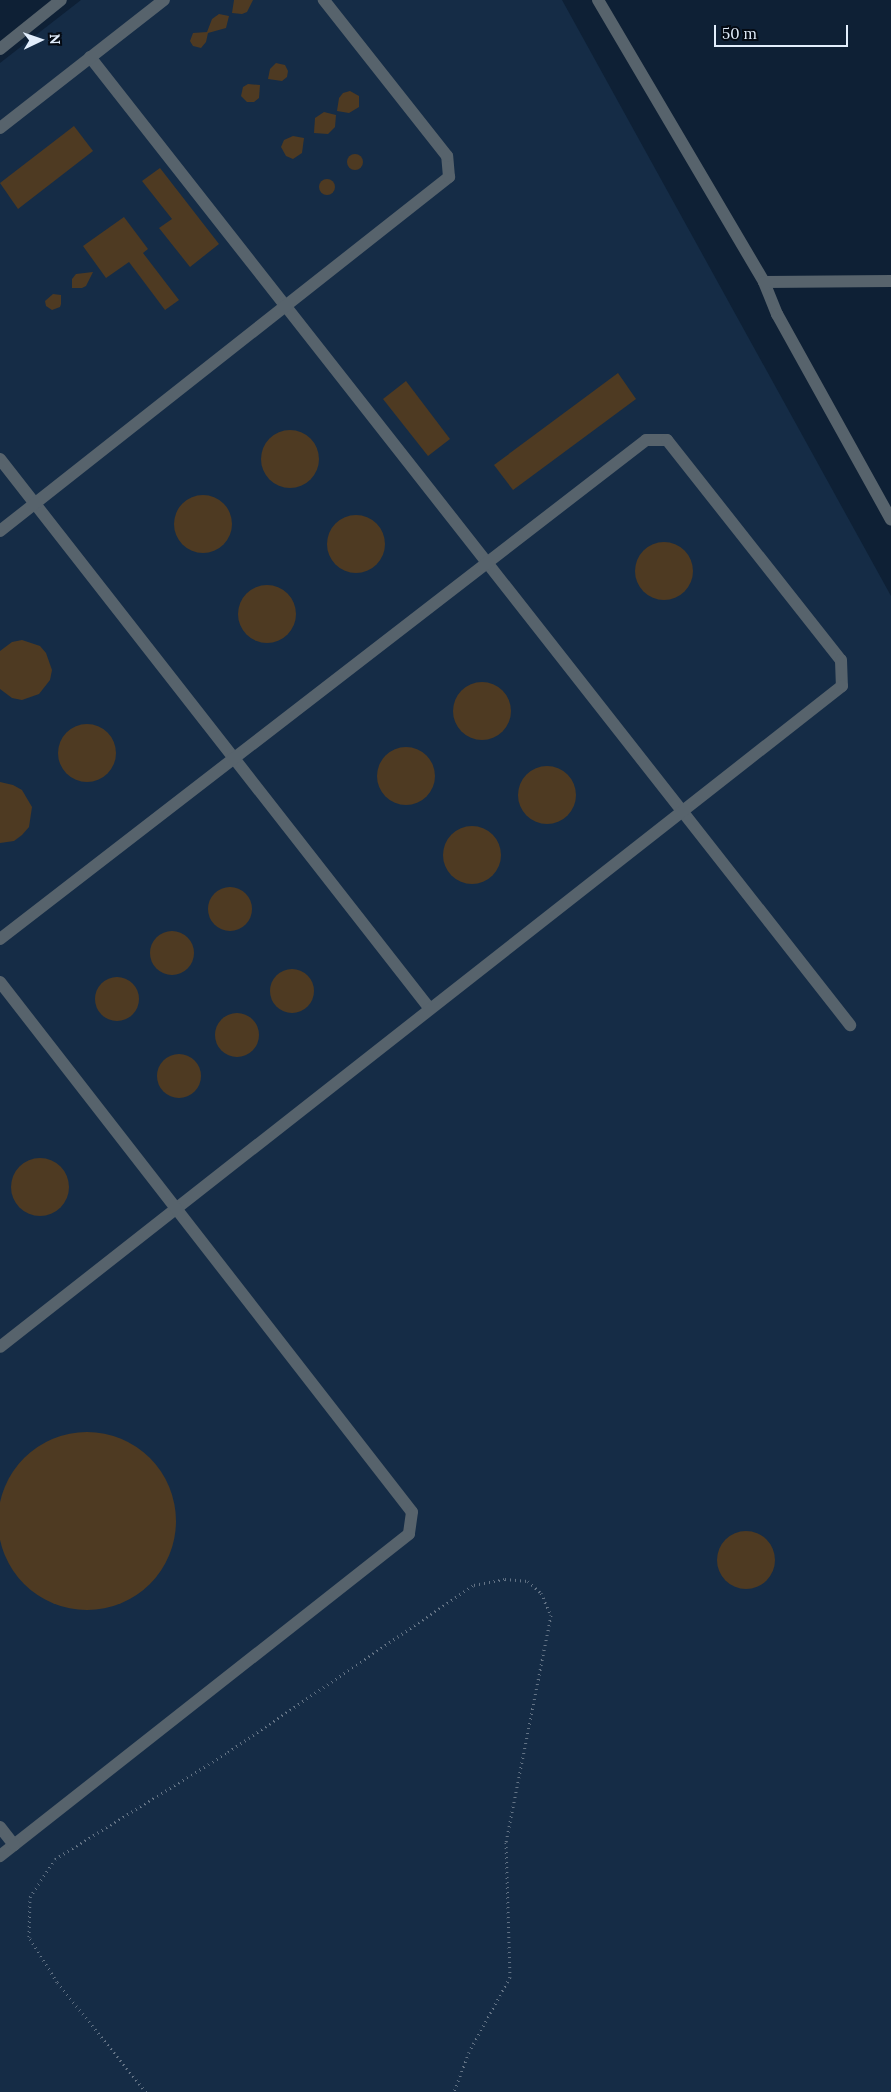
<!DOCTYPE html>
<style>
body{margin:0}
#map{position:relative;width:891px;height:2092px;overflow:hidden;background:#0e2035;font-family:Lora,serif}
div>[style]{position:absolute}
[style*='--x']{left:calc(var(--x)*1px);top:calc(var(--y)*1px);width:calc(var(--w)*1px);rotate:calc(var(--a)*1deg)}
.built>*{inset:0;background:#152c46}
.building>*{inset:0;background:#4e3a22}
.round{border-radius:50%}
.path>*{height:3px;margin-top:-1.5px;transform-origin:0;background:repeating-linear-gradient(90deg,#637385 0 1px,transparent 0 5px)}
.minor>*{height:12px;margin:-6px;padding:0 6px;transform-origin:6px;border-radius:6px;background:#57636c}
span{translate:-50% -50%;white-space:nowrap;text-align:center;line-height:1.15;-webkit-text-stroke:5px #040a13;paint-order:stroke}
.north{position:absolute;left:15px;top:15px;width:50px;height:50px;-webkit-text-stroke:4px #040a13;paint-order:stroke;rotate:87deg;font-size:14px;font-weight:700;line-height:20px;text-align:center;color:#e2eefc}
.north::after{content:'';display:block;margin:auto;width:18px;height:22px;background:#e2eefc;clip-path:polygon(50% 0,100% 100%,50% 72%,0 100%)}
.scale{position:absolute;left:714px;top:25px;width:134px;height:22px;box-sizing:border-box;border:2px solid #e2eefc;border-top:0;padding-left:6px;font-size:15px;line-height:18px;white-space:nowrap;color:#e2eefc;-webkit-text-stroke:4px #040a13;paint-order:stroke}
</style>
<div id="map">
<div class="built">
<i style="clip-path:polygon(81px 0,562px 0,891px 596px,891px 2092px,0 2092px,0 63px)"></i>
</div>
<div class="building">
<i style="clip-path:polygon(234px 0,253px 0,247px 12px,242px 14px,232px 13px)"></i>
<i style="clip-path:polygon(219px 14px,229px 16px,226px 28px,208px 33px,206px 42px,201px 48px,193px 46px,190px 41px,193px 33px,207px 32px,212px 19px)"></i>
<i style="clip-path:polygon(276px 63px,285px 65px,288px 71px,287px 77px,282px 81px,268px 79px,270px 69px)"></i>
<i style="clip-path:polygon(248px 84px,260px 85px,259px 98px,254px 102px,247px 102px,241px 96px,243px 87px)"></i>
<i style="clip-path:polygon(350px 91px,359px 96px,359px 107px,349px 113px,337px 111px,339px 98px,343px 93px)"></i>
<i style="clip-path:polygon(324px 112px,336px 115px,335px 127px,328px 134px,314px 133px,315px 118px)"></i>
<i style="clip-path:polygon(74px 126px,93px 151px,18px 209px,0 183px)"></i>
<i style="clip-path:polygon(293px 136px,304px 138px,302px 153px,293px 159px,286px 156px,281px 147px,284px 140px)"></i>
<i class="round" style="left:347px;top:154px;width:16px;height:16px"></i>
<i style="clip-path:polygon(160px 168px,219px 244px,190px 267px,159px 228px,172px 219px,142px 181px)"></i>
<i class="round" style="left:319px;top:179px;width:16px;height:16px"></i>
<i style="clip-path:polygon(124px 217px,148px 249px,143px 253px,179px 300px,165px 310px,129px 262px,106px 278px,83px 246px)"></i>
<i style="clip-path:polygon(93px 272px,86px 286px,82px 288px,72px 288px,72px 279px,76px 274px)"></i>
<i style="clip-path:polygon(53px 294px,61px 295px,61px 304px,60px 307px,52px 310px,46px 306px,45px 301px)"></i>
<i style="clip-path:polygon(618px 373px,636px 399px,513px 490px,494px 465px)"></i>
<i style="clip-path:polygon(406px 381px,450px 439px,428px 456px,383px 399px)"></i>
<i class="round" style="left:261px;top:430px;width:58px;height:58px"></i>
<i class="round" style="left:174px;top:495px;width:58px;height:58px"></i>
<i class="round" style="left:327px;top:515px;width:58px;height:58px"></i>
<i class="round" style="left:635px;top:542px;width:58px;height:58px"></i>
<i class="round" style="left:238px;top:585px;width:58px;height:58px"></i>
<i style="clip-path:polygon(22px 640px,40px 646px,46px 653px,52px 670px,50px 680px,39px 694px,22px 700px,12px 698px,0 689px,0 651px,12px 642px)"></i>
<i class="round" style="left:453px;top:682px;width:58px;height:58px"></i>
<i class="round" style="left:58px;top:724px;width:58px;height:58px"></i>
<i class="round" style="left:377px;top:747px;width:58px;height:58px"></i>
<i class="round" style="left:518px;top:766px;width:58px;height:58px"></i>
<i style="clip-path:polygon(0 782px,13px 785px,22px 790px,32px 807px,29px 827px,22px 835px,14px 841px,0 843px)"></i>
<i class="round" style="left:443px;top:826px;width:58px;height:58px"></i>
<i class="round" style="left:208px;top:887px;width:44px;height:44px"></i>
<i class="round" style="left:150px;top:931px;width:44px;height:44px"></i>
<i class="round" style="left:270px;top:969px;width:44px;height:44px"></i>
<i class="round" style="left:95px;top:977px;width:44px;height:44px"></i>
<i class="round" style="left:215px;top:1013px;width:44px;height:44px"></i>
<i class="round" style="left:157px;top:1054px;width:44px;height:44px"></i>
<i class="round" style="left:11px;top:1158px;width:58px;height:58px"></i>
<i class="round" style="left:-2px;top:1432px;width:178px;height:178px"></i>
<i class="round" style="left:717px;top:1531px;width:58px;height:58px"></i>
</div>
<div class="path">
<i style="--x:146;--y:2092;--w:141;--a:-129"></i>
<i style="--x:57;--y:1982;--w:53;--a:-121.9"></i>
<i style="--x:29;--y:1937;--w:40;--a:-88.6"></i>
<i style="--x:30;--y:1897;--w:45;--a:-56.7"></i>
<i style="--x:55;--y:1859;--w:203;--a:-31.7"></i>
<i style="--x:228;--y:1752;--w:297;--a:-34.2"></i>
<i style="--x:474;--y:1585;--w:32;--a:-11"></i>
<i style="--x:505;--y:1579;--w:23;--a:5"></i>
<i style="--x:528;--y:1581;--w:18;--a:43"></i>
<i style="--x:541;--y:1593;--w:24;--a:66"></i>
<i style="--x:551;--y:1615;--w:231;--a:101.2"></i>
<i style="--x:506;--y:1842;--w:135;--a:88.3"></i>
<i style="--x:510;--y:1977;--w:85;--a:118.7"></i>
<i style="--x:469;--y:2052;--w:43;--a:110.6"></i>
</div>
<div class="minor">
<i style="--x:598;--y:0;--w:327;--a:59.5"></i>
<i style="--x:764;--y:282;--w:35;--a:68"></i>
<i style="--x:777;--y:314;--w:235;--a:61"></i>
<i style="--x:0;--y:49;--w:78;--a:-38.8"></i>
<i style="--x:90;--y:57;--w:1231;--a:51.86"></i>
<i style="--x:0;--y:128;--w:208;--a:-38"></i>
<i style="--x:764;--y:282;--w:127;--a:-0.5"></i>
<i style="--x:0;--y:459;--w:698;--a:51.98"></i>
<i style="--x:0;--y:531;--w:572;--a:-38.25"></i>
<i style="--x:449;--y:177;--w:21;--a:-95"></i>
<i style="--x:447;--y:156;--w:199;--a:-128.3"></i>
<i style="--x:0;--y:939;--w:816;--a:-37.68"></i>
<i style="--x:646;--y:440;--w:21;--a:0"></i>
<i style="--x:667;--y:440;--w:280;--a:51.7"></i>
<i style="--x:841;--y:660;--w:26;--a:88"></i>
<i style="--x:842;--y:686;--w:1070;--a:141.87"></i>
<i style="--x:0;--y:982;--w:671;--a:52.14"></i>
<i style="--x:412;--y:1512;--w:22;--a:98"></i>
<i style="--x:409;--y:1534;--w:521;--a:141.79"></i>
<i style="--x:0;--y:1827;--w:23;--a:52"></i>
</div>
<div class="north">N</div>
<div class="scale">50 m</div>
</div>
